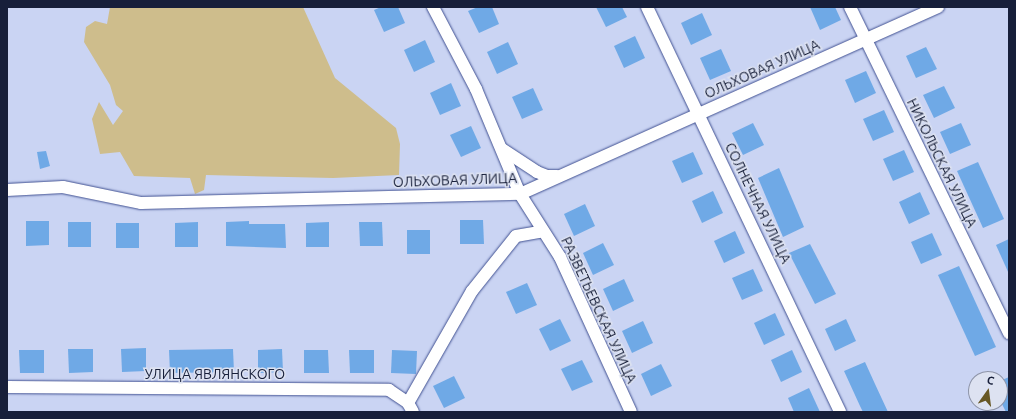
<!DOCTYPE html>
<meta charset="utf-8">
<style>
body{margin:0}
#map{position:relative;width:1016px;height:419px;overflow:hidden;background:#cad4f3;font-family:Ubuntu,sans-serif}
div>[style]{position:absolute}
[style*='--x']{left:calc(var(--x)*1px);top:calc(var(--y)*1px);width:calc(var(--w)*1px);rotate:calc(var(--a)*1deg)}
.green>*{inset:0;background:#cebd8c}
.building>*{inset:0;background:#6fa9e6}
.roads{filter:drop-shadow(0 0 1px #415192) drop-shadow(0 0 1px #415192)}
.street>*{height:12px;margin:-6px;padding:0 6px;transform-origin:6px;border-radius:6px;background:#fff}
span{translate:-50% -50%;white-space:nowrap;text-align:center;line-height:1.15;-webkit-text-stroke:3px #dde2f1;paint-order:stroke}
.street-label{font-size:14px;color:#171f3a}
.frame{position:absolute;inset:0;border:8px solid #171f3a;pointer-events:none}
.north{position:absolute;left:968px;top:371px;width:40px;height:40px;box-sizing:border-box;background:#dde2f1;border:1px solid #8e94a8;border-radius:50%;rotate:14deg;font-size:11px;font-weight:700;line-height:16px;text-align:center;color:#171f3a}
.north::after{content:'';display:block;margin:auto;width:14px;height:18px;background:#675724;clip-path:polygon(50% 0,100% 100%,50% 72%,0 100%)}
</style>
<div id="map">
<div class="green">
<i style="clip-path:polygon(110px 7px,303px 7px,335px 78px,396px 128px,400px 144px,399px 175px,333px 178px,206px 175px,204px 190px,195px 194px,190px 178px,134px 176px,120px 152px,100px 154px,92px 119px,99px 102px,113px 125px,123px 111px,116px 105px,110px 85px,84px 42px,86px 27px,95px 21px,107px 24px)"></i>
</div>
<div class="building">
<i style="clip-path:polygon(381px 7px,398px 7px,405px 23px,384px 32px,374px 10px)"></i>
<i style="clip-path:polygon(478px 7px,492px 7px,499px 24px,479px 33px,468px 11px)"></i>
<i style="clip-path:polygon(596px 7px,622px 7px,627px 17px,606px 27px)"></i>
<i style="clip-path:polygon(810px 7px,835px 7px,841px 20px,820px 30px)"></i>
<i style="clip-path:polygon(702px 13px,712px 35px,691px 45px,681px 23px)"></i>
<i style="clip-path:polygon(635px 36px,645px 58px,624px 68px,614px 46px)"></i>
<i style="clip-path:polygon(425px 40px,435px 62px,414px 72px,404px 50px)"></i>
<i style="clip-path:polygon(508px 42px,518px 64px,497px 74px,487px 52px)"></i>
<i style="clip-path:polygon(926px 47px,937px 69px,916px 78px,906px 56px)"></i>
<i style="clip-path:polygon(721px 49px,731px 71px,710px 80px,700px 58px)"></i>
<i style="clip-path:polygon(866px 71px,876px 93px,855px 103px,845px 80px)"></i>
<i style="clip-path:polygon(451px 83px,461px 106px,440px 115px,430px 93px)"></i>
<i style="clip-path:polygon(944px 86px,955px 108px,934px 118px,923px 95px)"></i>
<i style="clip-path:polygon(533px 88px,543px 110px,522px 119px,512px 97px)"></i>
<i style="clip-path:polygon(884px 110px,894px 132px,873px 141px,863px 119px)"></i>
<i style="clip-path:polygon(753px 123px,764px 145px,743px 155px,732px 133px)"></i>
<i style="clip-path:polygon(961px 123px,971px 145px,950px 154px,940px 132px)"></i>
<i style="clip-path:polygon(471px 126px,481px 148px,461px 157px,450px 135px)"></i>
<i style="clip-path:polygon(904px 150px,914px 172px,893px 181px,883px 159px)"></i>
<i style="clip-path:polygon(46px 151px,50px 166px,40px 169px,37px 152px)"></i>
<i style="clip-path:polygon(693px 152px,703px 174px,682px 183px,672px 161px)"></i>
<i style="clip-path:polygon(978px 162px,1004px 219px,983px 228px,957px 171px)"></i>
<i style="clip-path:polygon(779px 168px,804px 227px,783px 237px,758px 178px)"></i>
<i style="clip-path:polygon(713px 191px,723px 213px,702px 223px,692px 201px)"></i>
<i style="clip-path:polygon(920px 192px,930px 214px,909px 224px,899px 202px)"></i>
<i style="clip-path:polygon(585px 204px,595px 226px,574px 236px,564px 214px)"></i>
<i style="clip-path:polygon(460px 220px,483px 220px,484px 244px,460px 244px)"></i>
<i style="clip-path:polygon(26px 221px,49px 221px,49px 245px,26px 246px)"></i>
<i style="clip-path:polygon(249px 221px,249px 224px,285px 224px,286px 248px,226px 246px,226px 222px)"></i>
<i style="clip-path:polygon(68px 222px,91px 222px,91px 247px,68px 247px)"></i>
<i style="clip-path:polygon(198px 222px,198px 247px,175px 247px,175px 223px)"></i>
<i style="clip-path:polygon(329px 222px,329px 247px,306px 247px,306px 223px)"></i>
<i style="clip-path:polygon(359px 222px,382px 222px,383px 246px,360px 246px)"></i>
<i style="clip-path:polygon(116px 223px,139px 223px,139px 248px,116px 248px)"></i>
<i style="clip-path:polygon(407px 230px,430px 230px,430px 254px,407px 254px)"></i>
<i style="clip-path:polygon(735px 231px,745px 253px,724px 263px,714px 241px)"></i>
<i style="clip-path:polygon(932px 233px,942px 255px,921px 264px,911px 242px)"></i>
<i style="clip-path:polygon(1009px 239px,1009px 274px,996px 245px)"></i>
<i style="clip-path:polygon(603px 243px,614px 265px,593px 275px,583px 253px)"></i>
<i style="clip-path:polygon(810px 244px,836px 294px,815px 304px,789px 253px)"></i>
<i style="clip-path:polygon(959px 266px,996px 347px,975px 356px,938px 275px)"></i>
<i style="clip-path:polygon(753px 269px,763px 291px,742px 300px,732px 278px)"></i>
<i style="clip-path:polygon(624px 279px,634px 301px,613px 311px,603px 289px)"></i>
<i style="clip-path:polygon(527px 283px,537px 305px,516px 314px,506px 292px)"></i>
<i style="clip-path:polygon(775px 313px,785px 335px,764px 345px,754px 323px)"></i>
<i style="clip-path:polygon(560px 319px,571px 341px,550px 351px,539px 329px)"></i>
<i style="clip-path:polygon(846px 319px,856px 341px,835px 351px,825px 329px)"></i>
<i style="clip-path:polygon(643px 321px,653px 343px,632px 353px,622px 331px)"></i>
<i style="clip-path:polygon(146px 348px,146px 371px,122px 372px,121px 349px)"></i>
<i style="clip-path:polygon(68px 349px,93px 349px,93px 372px,69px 373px)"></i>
<i style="clip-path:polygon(233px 349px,234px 372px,170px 373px,169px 350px)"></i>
<i style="clip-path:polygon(282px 349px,283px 372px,258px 373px,258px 350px)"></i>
<i style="clip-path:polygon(19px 350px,44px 350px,44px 373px,20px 373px)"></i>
<i style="clip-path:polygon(304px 350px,328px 350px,329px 373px,304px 373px)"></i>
<i style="clip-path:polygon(349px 350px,374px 350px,374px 373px,350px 373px)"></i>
<i style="clip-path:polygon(392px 350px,417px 351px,416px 374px,391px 373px)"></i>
<i style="clip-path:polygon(792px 350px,802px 372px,781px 382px,771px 360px)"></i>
<i style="clip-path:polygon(582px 360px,593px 382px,572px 391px,561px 369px)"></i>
<i style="clip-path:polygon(865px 362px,875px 384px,888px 412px,863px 412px,860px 406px,844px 371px)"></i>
<i style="clip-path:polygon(661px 364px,672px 386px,651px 396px,641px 374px)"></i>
<i style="clip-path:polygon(454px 376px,465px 398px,444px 408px,433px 386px)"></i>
<i style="clip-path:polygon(1009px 377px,1009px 412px,1006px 412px,1000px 400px,1000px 381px)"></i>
<i style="clip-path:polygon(809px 388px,820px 412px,794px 412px,788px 398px)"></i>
</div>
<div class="roads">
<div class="street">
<i style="--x:433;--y:7;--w:93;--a:62.3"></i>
<i style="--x:476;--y:89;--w:114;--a:67.3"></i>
<i style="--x:520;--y:194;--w:75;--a:57.6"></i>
<i style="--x:560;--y:257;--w:170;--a:65.4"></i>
<i style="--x:647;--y:7;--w:449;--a:64.5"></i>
<i style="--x:850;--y:7;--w:363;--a:64"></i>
<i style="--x:502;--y:149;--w:42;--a:33.3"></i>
<i style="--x:537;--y:172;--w:11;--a:22"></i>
<i style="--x:547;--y:176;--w:10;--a:0"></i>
<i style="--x:7;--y:190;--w:56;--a:-3.1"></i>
<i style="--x:63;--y:187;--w:80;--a:11.6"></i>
<i style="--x:141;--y:203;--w:379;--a:-1.4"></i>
<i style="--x:520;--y:194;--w:458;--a:-24.1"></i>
<i style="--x:7;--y:387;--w:382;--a:0.4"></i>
<i style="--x:389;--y:390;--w:23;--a:34"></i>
<i style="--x:408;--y:403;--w:10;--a:61"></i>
<i style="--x:408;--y:403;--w:129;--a:-60.3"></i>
<i style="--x:472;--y:291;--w:70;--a:-51.3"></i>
<i style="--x:516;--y:236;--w:27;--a:-10"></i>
</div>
</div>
<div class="street-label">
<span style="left:762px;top:69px;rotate:-24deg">ОЛЬХОВАЯ УЛИЦА</span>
<span style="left:942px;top:163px;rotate:64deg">НИКОЛЬСКАЯ УЛИЦА</span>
<span style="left:455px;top:180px;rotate:-2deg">ОЛЬХОВАЯ УЛИЦА</span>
<span style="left:758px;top:203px;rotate:64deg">СОЛНЕЧНАЯ УЛИЦА</span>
<span style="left:599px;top:310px;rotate:65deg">РАЗВЕТЬЕВСКАЯ УЛИЦА</span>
<span style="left:215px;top:374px">УЛИЦА ЯВЛЯНСКОГО</span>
</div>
<div class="frame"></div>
<div class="north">С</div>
</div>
